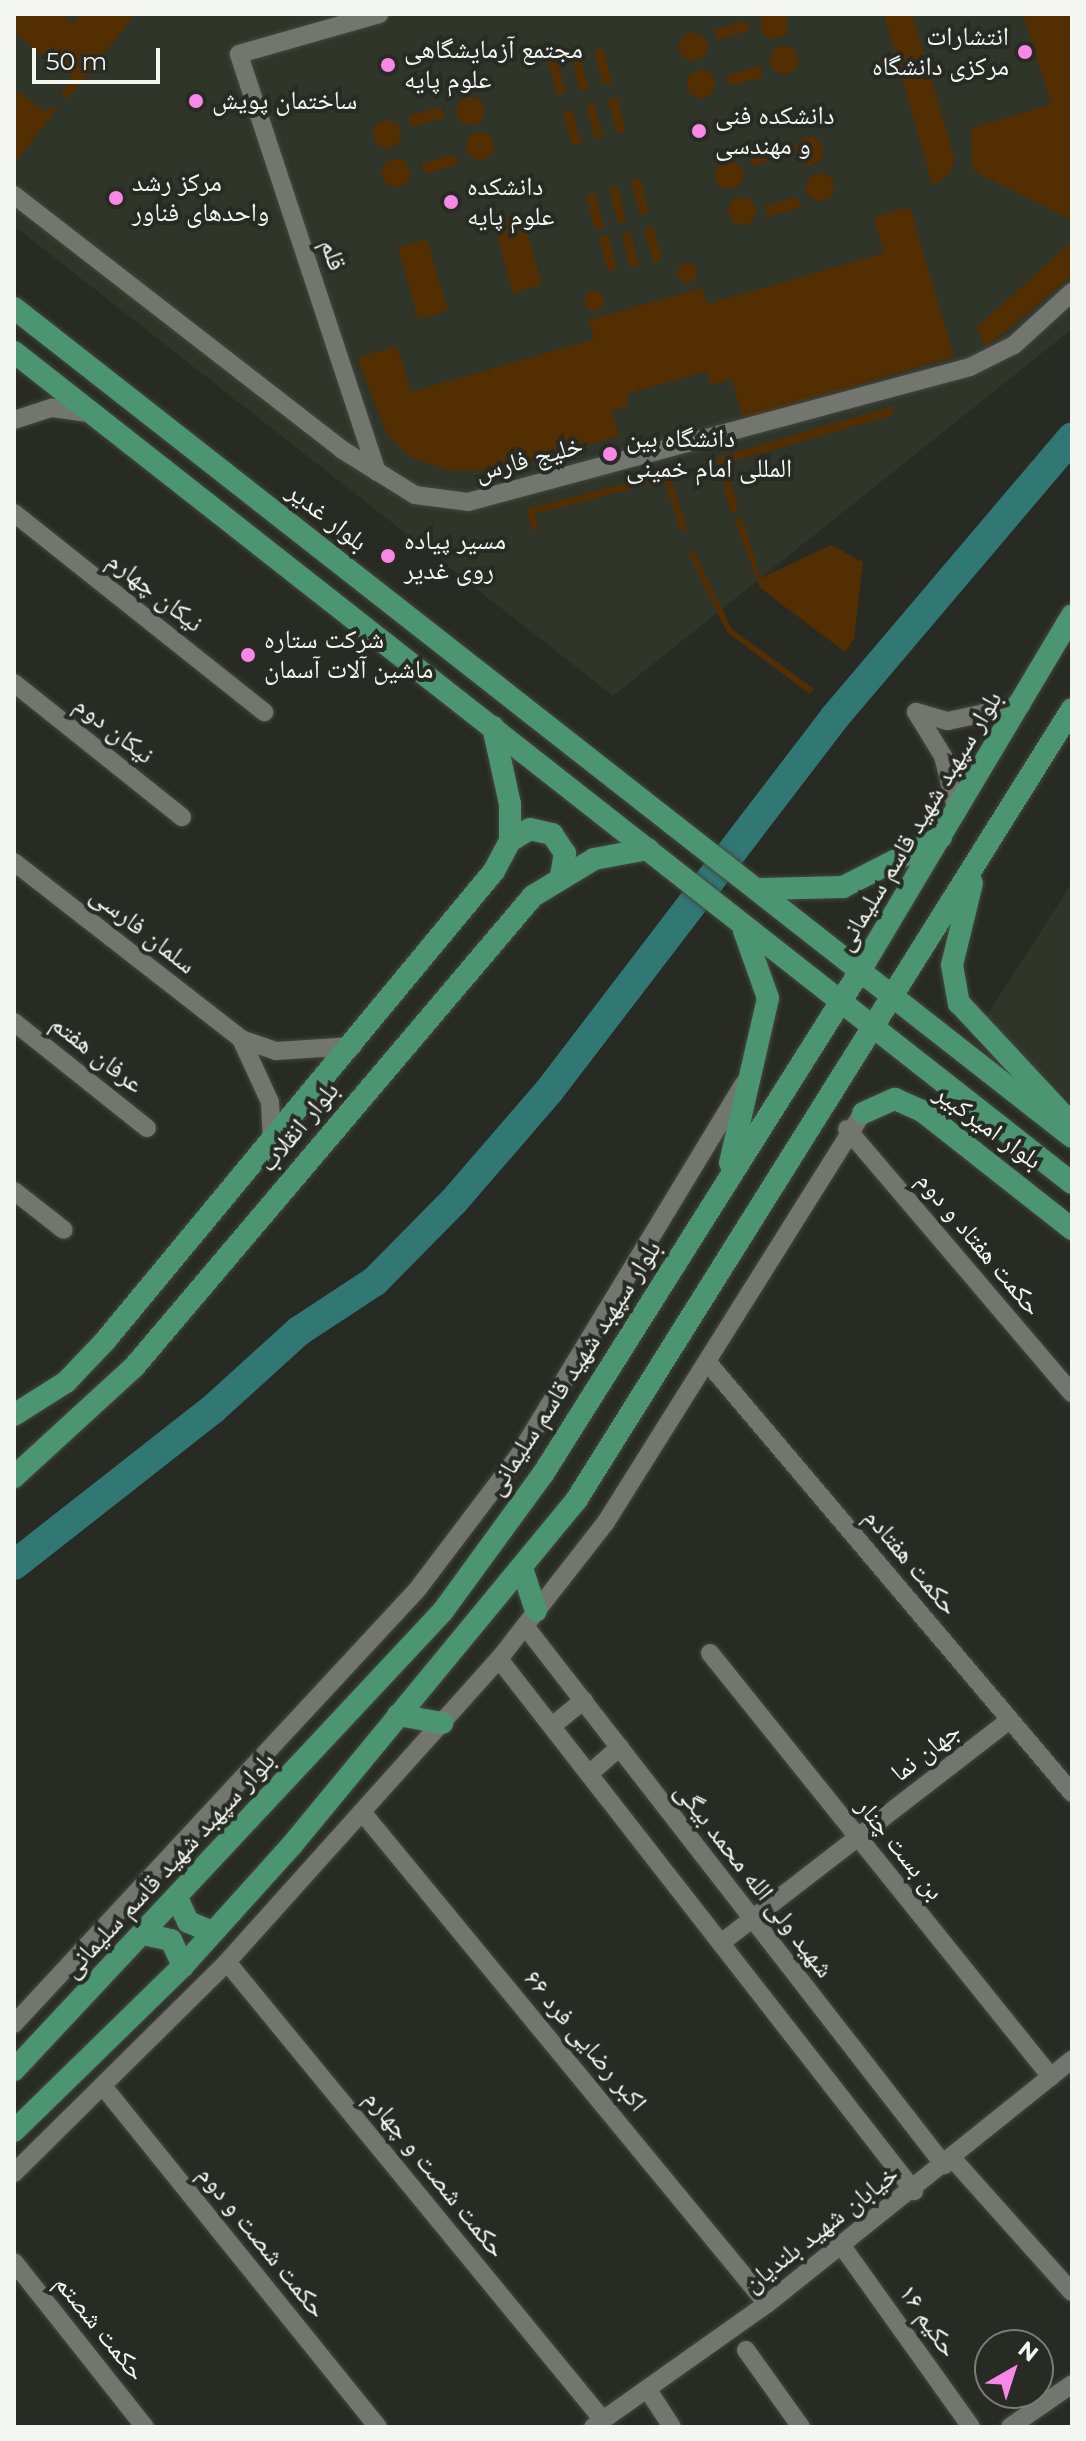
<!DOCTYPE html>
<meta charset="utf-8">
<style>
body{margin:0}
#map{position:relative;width:1086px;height:2441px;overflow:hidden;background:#282b24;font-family:Montserrat,"Noto Naskh Arabic",sans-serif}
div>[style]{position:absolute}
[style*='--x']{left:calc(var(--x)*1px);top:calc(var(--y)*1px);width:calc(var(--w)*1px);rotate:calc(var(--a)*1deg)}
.built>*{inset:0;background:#2f3529}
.green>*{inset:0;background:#522e00}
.round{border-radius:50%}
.river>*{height:30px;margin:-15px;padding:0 15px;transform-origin:15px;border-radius:15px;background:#317774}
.roads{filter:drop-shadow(0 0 2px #43463f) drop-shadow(0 0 2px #43463f)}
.minor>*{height:18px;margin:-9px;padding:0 9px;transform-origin:9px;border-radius:9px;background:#72766e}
.major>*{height:22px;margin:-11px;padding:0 11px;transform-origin:11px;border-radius:11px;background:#4b9572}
.dots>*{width:22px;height:22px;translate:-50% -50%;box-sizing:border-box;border:4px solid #282b24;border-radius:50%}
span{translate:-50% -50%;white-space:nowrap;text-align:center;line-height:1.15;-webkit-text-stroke:8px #282b24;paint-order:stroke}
.poi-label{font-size:26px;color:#f3f6f1}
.right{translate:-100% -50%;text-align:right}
.left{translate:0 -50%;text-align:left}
.street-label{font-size:26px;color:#f3f6f1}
.frame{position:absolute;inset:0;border:16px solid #f3f6f1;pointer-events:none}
.north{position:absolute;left:974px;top:2329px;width:80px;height:80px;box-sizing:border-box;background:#282b24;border:2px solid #797c76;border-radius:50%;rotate:39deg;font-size:22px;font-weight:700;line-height:32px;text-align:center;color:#f3f6f1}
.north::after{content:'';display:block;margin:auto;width:28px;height:36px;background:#f987e8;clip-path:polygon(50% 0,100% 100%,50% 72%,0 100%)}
.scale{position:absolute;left:32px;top:48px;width:128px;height:36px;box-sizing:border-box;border:4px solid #f3f6f1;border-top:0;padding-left:10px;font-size:24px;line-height:28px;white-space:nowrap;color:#f3f6f1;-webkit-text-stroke:6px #282b24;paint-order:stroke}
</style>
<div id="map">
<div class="built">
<i style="clip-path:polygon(14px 14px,1072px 14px,1072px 329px,613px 696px,14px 226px)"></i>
<i style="clip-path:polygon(1072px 883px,1072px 1103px,985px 1018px)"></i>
</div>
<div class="green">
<i class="round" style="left:760px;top:11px;width:28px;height:28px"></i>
<i style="clip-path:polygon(14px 14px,61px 14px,72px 23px,80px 14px,135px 14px,68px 99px,61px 95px,72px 78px,14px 33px)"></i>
<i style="clip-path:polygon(884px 14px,912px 14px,954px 156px,952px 170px,933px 187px)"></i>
<i style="clip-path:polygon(1023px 14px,1072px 14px,1072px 220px,973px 171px,971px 128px,1051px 104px)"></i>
<i style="clip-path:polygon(746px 21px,749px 31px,717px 40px,714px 30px)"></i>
<i class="round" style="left:679px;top:33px;width:28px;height:28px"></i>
<i class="round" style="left:770px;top:46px;width:28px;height:28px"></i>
<i style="clip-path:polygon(603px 49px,612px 83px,603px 85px,594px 51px)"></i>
<i style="clip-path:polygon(580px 54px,588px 89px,580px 91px,571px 57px)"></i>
<i style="clip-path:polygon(557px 59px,566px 93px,557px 95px,548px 61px)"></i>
<i style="clip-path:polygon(760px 66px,763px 77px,730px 86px,727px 75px)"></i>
<i class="round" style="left:687px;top:70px;width:28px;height:28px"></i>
<i style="clip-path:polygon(14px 88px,44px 111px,60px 105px,14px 164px)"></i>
<i class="round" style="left:456px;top:97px;width:28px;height:28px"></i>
<i style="clip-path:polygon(617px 97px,626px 132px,617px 134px,608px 99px)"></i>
<i style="clip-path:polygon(594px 103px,603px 137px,595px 140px,586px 105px)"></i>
<i style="clip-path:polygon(441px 107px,444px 118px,411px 127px,408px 116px)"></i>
<i style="clip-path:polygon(572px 110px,581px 144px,572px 146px,563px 112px)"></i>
<i class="round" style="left:373px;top:120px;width:28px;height:28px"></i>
<i class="round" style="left:466px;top:132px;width:28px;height:28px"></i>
<i class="round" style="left:795px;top:137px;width:28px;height:28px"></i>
<i style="clip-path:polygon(783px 146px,786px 157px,753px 166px,750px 155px)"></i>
<i style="clip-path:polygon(454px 154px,457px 165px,425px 174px,421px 164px)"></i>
<i class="round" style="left:382px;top:159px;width:28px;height:28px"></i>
<i class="round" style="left:715px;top:161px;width:28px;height:28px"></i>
<i class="round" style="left:806px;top:173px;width:28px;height:28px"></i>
<i style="clip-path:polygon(640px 179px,649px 213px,640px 215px,631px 181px)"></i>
<i style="clip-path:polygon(618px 187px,626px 221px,618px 223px,609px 189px)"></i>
<i style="clip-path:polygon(595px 193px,604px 228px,595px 230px,586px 195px)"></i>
<i class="round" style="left:728px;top:197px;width:28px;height:28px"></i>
<i style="clip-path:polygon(797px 197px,801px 207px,768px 217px,765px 206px)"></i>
<i style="clip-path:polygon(910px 207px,954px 357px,743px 418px,732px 379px,711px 385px,706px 371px,627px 394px,629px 405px,612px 411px,619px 436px,502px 470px,449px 471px,411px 457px,388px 436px,357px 358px,397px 346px,411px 392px,594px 339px,589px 320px,702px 288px,707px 304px,884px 253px,874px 217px)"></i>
<i style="clip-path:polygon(522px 213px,542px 285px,513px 293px,493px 221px)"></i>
<i style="clip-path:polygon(653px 226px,662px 260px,653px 263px,644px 228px)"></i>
<i style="clip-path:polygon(630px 232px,639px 266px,630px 268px,622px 234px)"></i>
<i style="clip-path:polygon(608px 235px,617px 269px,608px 271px,599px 237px)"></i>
<i style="clip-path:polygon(427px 239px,448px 311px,418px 319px,398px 247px)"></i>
<i style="clip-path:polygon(1072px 241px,1072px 276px,985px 348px,977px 327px)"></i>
<i class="round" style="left:677px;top:263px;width:20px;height:20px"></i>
<i class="round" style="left:584px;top:291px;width:20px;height:20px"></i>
<i style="clip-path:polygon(893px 406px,893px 415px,727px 463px,738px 511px,731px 513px,716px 458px)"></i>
<i style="clip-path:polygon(669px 472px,687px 529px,681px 532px,664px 480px,535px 514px,538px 529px,532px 531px,527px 509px)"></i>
<i style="clip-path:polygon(742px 518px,761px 578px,831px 545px,863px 562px,854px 639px,845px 652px,760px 588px,735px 520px)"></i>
<i style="clip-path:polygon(694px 551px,732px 629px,814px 689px,810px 694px,727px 632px,688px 553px)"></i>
</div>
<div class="river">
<i style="--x:14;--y:1565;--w:254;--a:-38.1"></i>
<i style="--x:214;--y:1408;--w:115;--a:-42.2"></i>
<i style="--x:299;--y:1331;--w:91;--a:-33.3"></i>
<i style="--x:375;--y:1281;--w:112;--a:-45.4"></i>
<i style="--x:454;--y:1201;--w:145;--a:-49.2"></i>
<i style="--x:549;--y:1091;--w:469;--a:-52.6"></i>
<i style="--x:834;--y:718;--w:368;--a:-49.7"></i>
</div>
<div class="roads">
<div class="minor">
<i style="--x:14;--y:195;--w:414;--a:37.8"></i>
<i style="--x:341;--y:449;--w:87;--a:31.9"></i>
<i style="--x:415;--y:495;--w:53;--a:7.5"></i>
<i style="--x:468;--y:502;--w:520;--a:-15.05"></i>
<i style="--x:970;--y:367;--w:49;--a:-26.6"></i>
<i style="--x:1014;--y:345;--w:79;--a:-42.4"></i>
<i style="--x:14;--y:420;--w:40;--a:-18"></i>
<i style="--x:52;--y:408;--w:36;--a:8"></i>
<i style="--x:377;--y:472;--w:440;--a:-108.3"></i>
<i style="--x:239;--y:54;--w:146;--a:-15.9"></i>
<i style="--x:14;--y:513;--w:320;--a:38.5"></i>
<i style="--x:14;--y:683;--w:215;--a:38.6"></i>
<i style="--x:916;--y:712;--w:33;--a:16"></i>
<i style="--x:948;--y:721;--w:75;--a:-12.4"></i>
<i style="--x:916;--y:712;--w:52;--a:58.5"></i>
<i style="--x:943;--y:756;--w:58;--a:76"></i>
<i style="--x:14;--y:862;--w:288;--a:37.9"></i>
<i style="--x:241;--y:1039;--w:37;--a:19"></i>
<i style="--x:276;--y:1051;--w:77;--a:-3.7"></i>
<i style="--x:14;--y:1022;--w:170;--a:38.6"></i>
<i style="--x:241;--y:1039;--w:69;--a:65.3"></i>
<i style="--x:270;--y:1102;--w:40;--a:87.1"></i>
<i style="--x:847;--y:1129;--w:347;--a:49.6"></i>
<i style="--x:14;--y:1191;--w:63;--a:38"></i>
<i style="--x:709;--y:1364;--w:562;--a:49.76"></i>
<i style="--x:525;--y:1626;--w:683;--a:52.14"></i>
<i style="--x:710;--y:1653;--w:544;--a:51.19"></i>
<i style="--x:499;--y:1659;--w:675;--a:52.04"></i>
<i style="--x:552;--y:1726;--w:41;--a:-39.1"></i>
<i style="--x:589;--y:1774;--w:41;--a:-41.1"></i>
<i style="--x:362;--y:1812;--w:637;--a:50.54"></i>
<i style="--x:721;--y:1943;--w:365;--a:-37.7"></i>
<i style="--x:227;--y:1962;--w:593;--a:50.62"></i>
<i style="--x:14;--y:2024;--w:592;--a:-47.12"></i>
<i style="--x:417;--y:1590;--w:169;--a:-52.9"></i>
<i style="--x:519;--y:1455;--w:434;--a:-58.8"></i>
<i style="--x:106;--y:2090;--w:433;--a:51.1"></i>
<i style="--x:952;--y:2158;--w:180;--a:48.2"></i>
<i style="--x:14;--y:2173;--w:300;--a:-44.7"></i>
<i style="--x:227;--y:1962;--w:407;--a:-48.1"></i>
<i style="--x:499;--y:1659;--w:174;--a:-52"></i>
<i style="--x:606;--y:1522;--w:483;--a:-57.9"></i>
<i style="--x:842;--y:2246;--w:222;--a:54.5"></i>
<i style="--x:14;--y:2262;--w:211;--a:51.6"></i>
<i style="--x:746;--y:2350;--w:95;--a:54.5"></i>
<i style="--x:648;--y:2390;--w:44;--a:57"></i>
<i style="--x:593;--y:2427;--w:213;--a:-35.3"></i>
<i style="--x:767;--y:2304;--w:391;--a:-38.7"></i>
<i style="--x:1010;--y:2427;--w:75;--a:-34.7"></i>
</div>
<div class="major">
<i style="--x:14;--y:308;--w:1344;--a:38.08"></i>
<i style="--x:14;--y:352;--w:1345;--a:38.15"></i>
<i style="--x:510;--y:841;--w:23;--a:-31"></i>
<i style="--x:530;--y:829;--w:23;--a:13"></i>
<i style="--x:552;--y:834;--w:23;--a:56"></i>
<i style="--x:565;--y:853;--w:22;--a:100"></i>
<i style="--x:972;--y:883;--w:84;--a:103.7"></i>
<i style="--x:952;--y:965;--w:39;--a:80"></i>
<i style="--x:959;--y:1003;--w:164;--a:47"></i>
<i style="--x:757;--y:889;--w:86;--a:-1.3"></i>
<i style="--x:843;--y:887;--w:110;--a:-27"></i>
<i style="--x:863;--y:1113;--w:35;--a:-24"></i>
<i style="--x:895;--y:1099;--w:30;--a:24"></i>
<i style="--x:922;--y:1111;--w:191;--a:38.2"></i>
<i style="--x:730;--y:1163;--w:169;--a:-77"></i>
<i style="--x:768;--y:998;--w:71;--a:-109.7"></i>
<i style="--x:14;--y:1415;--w:62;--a:-32.4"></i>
<i style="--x:66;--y:1382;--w:57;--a:-46.4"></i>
<i style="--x:105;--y:1341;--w:610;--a:-50.39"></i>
<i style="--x:494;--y:871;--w:34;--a:-62"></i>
<i style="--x:510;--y:841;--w:37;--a:-90"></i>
<i style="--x:510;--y:804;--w:79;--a:-102.4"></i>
<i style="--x:14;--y:1477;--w:163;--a:-42.5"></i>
<i style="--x:134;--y:1367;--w:617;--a:-49.73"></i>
<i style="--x:533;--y:896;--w:71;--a:-31.2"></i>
<i style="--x:594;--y:859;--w:55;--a:-10.5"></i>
<i style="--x:522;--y:1568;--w:45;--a:72"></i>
<i style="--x:398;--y:1715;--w:45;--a:10.3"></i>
<i style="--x:177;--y:1898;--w:26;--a:65"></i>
<i style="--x:188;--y:1922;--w:27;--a:22"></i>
<i style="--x:144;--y:1934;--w:28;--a:13"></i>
<i style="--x:171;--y:1940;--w:29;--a:65"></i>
<i style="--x:14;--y:2070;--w:628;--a:-46.93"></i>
<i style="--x:443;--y:1611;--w:170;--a:-53.9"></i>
<i style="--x:543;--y:1474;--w:595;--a:-57.78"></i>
<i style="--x:860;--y:971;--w:414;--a:-59.2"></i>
<i style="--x:14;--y:2131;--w:236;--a:-44.3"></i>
<i style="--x:183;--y:1966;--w:163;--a:-48"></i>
<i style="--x:292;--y:1845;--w:448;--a:-50.5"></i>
<i style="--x:577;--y:1499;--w:932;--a:-57.93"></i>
</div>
</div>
<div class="dots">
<i style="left:1025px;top:52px;background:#f987e8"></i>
<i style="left:388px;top:65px;background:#f987e8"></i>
<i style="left:196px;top:101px;background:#f987e8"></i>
<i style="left:699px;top:131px;background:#f987e8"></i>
<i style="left:116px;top:198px;background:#f987e8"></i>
<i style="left:451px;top:202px;background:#f987e8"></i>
<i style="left:610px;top:454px;background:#f987e8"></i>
<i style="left:388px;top:556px;background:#f987e8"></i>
<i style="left:248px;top:655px;background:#f987e8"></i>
</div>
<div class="poi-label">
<span class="right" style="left:1009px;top:52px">انتشارات<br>مرکزی دانشگاه</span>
<span class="left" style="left:404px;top:65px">مجتمع آزمایشگاهی<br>علوم پایه</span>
<span class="left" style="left:212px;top:101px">ساختمان پویش</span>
<span class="left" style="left:715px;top:131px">دانشکده فنی<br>و مهندسی</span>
<span class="left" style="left:132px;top:198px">مرکز رشد<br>واحدهای فناور</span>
<span class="left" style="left:467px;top:202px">دانشکده<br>علوم پایه</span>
<span class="left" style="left:626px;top:454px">دانشگاه بین<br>المللی امام خمینی</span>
<span class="left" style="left:404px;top:556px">مسیر پیاده<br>روی غدیر</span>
<span class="left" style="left:264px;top:655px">شرکت ستاره<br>ماشین آلات آسمان</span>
</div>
<div class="street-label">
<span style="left:333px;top:255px;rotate:72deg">قلم</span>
<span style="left:529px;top:459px;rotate:-15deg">خلیج فارس</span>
<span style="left:327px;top:517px;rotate:38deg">بلوار غدیر</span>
<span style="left:155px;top:592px;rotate:38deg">نیکان چهارم</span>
<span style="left:114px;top:730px;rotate:38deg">نیکان دوم</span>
<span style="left:919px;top:821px;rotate:-59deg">بلوار سپهبد شهید قاسم سلیمانی</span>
<span style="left:143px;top:930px;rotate:38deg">سلمان فارسی</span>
<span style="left:97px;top:1054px;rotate:38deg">عرفان هفتم</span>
<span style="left:299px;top:1127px;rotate:-50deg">بلوار انقلاب</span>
<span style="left:988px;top:1127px;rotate:36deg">بلوار امیرکبیر</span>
<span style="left:979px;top:1244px;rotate:50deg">حکمت هفتاد و دوم</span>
<span style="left:574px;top:1368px;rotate:-57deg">بلوار سپهبد شهید قاسم سلیمانی</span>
<span style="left:911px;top:1562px;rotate:50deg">حکمت هفتادم</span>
<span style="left:926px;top:1752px;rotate:-38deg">جهان نما</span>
<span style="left:900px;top:1849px;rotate:51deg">بن بست چنار</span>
<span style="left:169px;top:1865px;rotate:-47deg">بلوار سپهبد شهید قاسم سلیمانی</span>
<span style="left:754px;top:1880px;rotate:52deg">شهید ولی الله محمد بیگی</span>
<span style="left:585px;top:2041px;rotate:50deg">۶۶ اکبر رضایی فرد</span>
<span style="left:435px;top:2174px;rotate:51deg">حکمت شصت و چهارم</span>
<span style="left:821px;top:2229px;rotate:-38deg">خیابان شهید بلندیان</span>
<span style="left:262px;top:2242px;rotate:51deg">حکمت شصت و دوم</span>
<span style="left:928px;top:2321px;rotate:55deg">حکیم ۱۶</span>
<span style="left:100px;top:2328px;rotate:51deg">حکمت شصتم</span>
</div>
<div class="frame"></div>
<div class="north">N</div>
<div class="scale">50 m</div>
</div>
